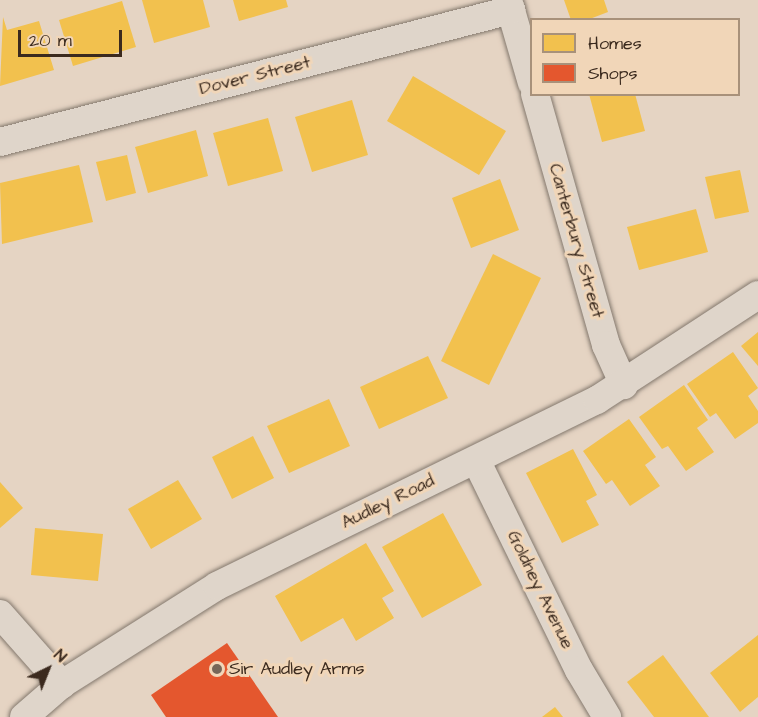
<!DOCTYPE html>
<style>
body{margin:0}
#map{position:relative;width:758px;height:717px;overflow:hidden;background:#e5d4c3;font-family:"Architects Daughter",sans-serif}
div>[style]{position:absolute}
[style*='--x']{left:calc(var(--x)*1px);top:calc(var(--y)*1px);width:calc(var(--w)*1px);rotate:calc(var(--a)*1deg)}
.homes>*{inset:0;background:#f2c14e}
.shops>*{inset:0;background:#e4572e}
.roads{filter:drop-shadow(0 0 2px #83786d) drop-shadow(0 0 2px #83786d)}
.minor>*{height:28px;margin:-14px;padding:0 14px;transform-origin:14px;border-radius:14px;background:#dfd5ca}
.dots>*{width:16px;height:16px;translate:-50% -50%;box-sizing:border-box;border:3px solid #f1d6b8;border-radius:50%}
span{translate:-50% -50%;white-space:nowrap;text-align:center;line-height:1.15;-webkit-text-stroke:6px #f1d6b8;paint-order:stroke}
.street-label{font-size:18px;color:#3b2a1e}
.poi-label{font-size:18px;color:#3b2a1e}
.left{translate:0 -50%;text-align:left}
.legend{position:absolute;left:530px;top:18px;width:210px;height:78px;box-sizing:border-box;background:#f1d6b8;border:2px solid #a8917a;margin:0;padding:8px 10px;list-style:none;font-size:18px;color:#3b2a1e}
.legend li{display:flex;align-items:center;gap:12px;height:30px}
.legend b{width:30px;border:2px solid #a8917a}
.north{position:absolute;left:18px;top:639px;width:60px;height:60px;-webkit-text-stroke:4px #f1d6b8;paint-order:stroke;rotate:43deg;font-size:16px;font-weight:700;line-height:24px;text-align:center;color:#3b2a1e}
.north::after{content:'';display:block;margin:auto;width:21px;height:27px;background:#3b2a1e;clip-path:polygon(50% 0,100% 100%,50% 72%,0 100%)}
.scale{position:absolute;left:18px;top:30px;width:104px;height:27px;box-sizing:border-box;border:3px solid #3b2a1e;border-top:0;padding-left:8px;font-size:18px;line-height:21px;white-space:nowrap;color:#3b2a1e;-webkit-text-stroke:4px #f1d6b8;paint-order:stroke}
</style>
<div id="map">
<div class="homes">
<i style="clip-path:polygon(142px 0,203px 0,210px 27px,154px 43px)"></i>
<i style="clip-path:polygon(233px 0,286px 0,288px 7px,239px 21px)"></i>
<i style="clip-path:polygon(564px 0,604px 0,608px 12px,587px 20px,571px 20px)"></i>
<i style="clip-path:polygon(122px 1px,136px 47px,73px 66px,59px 20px)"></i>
<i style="clip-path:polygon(3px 17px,7px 30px,39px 21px,54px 70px,0 86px)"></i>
<i style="clip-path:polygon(413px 76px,506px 131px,479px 175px,387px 121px)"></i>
<i style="clip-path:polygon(589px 94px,635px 94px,645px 131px,602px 142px)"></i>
<i style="clip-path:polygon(352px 100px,368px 155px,312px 172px,295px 117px)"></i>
<i style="clip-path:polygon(268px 118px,283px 171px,228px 186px,213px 133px)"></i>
<i style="clip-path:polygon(196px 130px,208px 176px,148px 193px,135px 147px)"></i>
<i style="clip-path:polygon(127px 155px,136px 193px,106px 201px,96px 162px)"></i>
<i style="clip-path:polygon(79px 165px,93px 222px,2px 244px,0 183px)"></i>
<i style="clip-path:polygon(740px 170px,749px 212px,715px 219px,705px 177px)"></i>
<i style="clip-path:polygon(500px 179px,519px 230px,471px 248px,452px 198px)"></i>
<i style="clip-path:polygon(696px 209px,708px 252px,639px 270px,627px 227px)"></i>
<i style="clip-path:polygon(493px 254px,541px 278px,489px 385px,441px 361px)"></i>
<i style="clip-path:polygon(758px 332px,758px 366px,741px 346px)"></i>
<i style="clip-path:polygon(733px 352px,758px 388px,748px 396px,758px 411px,758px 423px,735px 439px,716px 413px,710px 417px,687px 384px)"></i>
<i style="clip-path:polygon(428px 356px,448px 398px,379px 429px,360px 387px)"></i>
<i style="clip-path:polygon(684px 385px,708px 420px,697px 428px,714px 452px,686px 471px,668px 446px,662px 449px,639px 417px)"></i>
<i style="clip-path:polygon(329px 399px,350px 446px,289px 473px,267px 426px)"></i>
<i style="clip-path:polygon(629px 419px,656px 457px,645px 465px,660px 486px,630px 506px,612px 480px,606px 484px,583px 451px)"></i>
<i style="clip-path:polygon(253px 436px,274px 478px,232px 499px,212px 457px)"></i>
<i style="clip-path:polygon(573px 449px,597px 495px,586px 501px,599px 525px,562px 543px,526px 473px)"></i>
<i style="clip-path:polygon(178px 480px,202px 519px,151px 549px,128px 509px)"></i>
<i style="clip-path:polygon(0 482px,23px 508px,0 528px)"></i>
<i style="clip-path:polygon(443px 513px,482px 585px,422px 618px,382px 547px)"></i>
<i style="clip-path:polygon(35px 528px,103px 534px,98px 581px,31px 575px)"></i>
<i style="clip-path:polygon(366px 543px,394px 591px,382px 598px,394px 618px,356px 641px,343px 618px,301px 642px,275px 596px)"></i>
<i style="clip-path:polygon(758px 635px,758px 697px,740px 712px,710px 673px)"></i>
<i style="clip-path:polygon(663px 655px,709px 717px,654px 717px,627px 682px)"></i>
<i style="clip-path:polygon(555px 707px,563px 717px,542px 717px)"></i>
</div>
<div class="shops">
<i style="clip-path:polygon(227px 643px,278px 717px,166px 717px,151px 695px)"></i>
</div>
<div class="roads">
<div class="minor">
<i style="--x:508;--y:0;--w:86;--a:73.9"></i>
<i style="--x:535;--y:94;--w:261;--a:74.2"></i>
<i style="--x:606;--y:345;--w:44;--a:65.8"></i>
<i style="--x:0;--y:142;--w:528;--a:-14.48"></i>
<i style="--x:476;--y:460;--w:234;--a:63.9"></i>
<i style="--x:579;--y:670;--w:55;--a:59.2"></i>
<i style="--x:0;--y:614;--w:94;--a:48.5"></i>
<i style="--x:24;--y:717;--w:50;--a:-41"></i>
<i style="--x:62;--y:684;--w:183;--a:-32.3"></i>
<i style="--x:217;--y:586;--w:423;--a:-26.1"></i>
<i style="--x:597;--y:400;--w:192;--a:-33.1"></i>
</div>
</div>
<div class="dots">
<i style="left:217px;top:669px;background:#766658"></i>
</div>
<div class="street-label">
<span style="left:255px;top:76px;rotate:-14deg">Dover Street</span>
<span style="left:576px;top:241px;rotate:74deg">Canterbury Street</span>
<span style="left:388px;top:502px;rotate:-26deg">Audley Road</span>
<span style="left:540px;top:590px;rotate:64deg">Goldney Avenue</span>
</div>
<div class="poi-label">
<span class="left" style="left:229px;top:669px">Sir Audley Arms</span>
</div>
<ul class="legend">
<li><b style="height:16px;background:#f2c14e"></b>Homes</li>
<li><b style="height:16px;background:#e4572e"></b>Shops</li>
</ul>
<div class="north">N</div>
<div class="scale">20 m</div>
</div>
